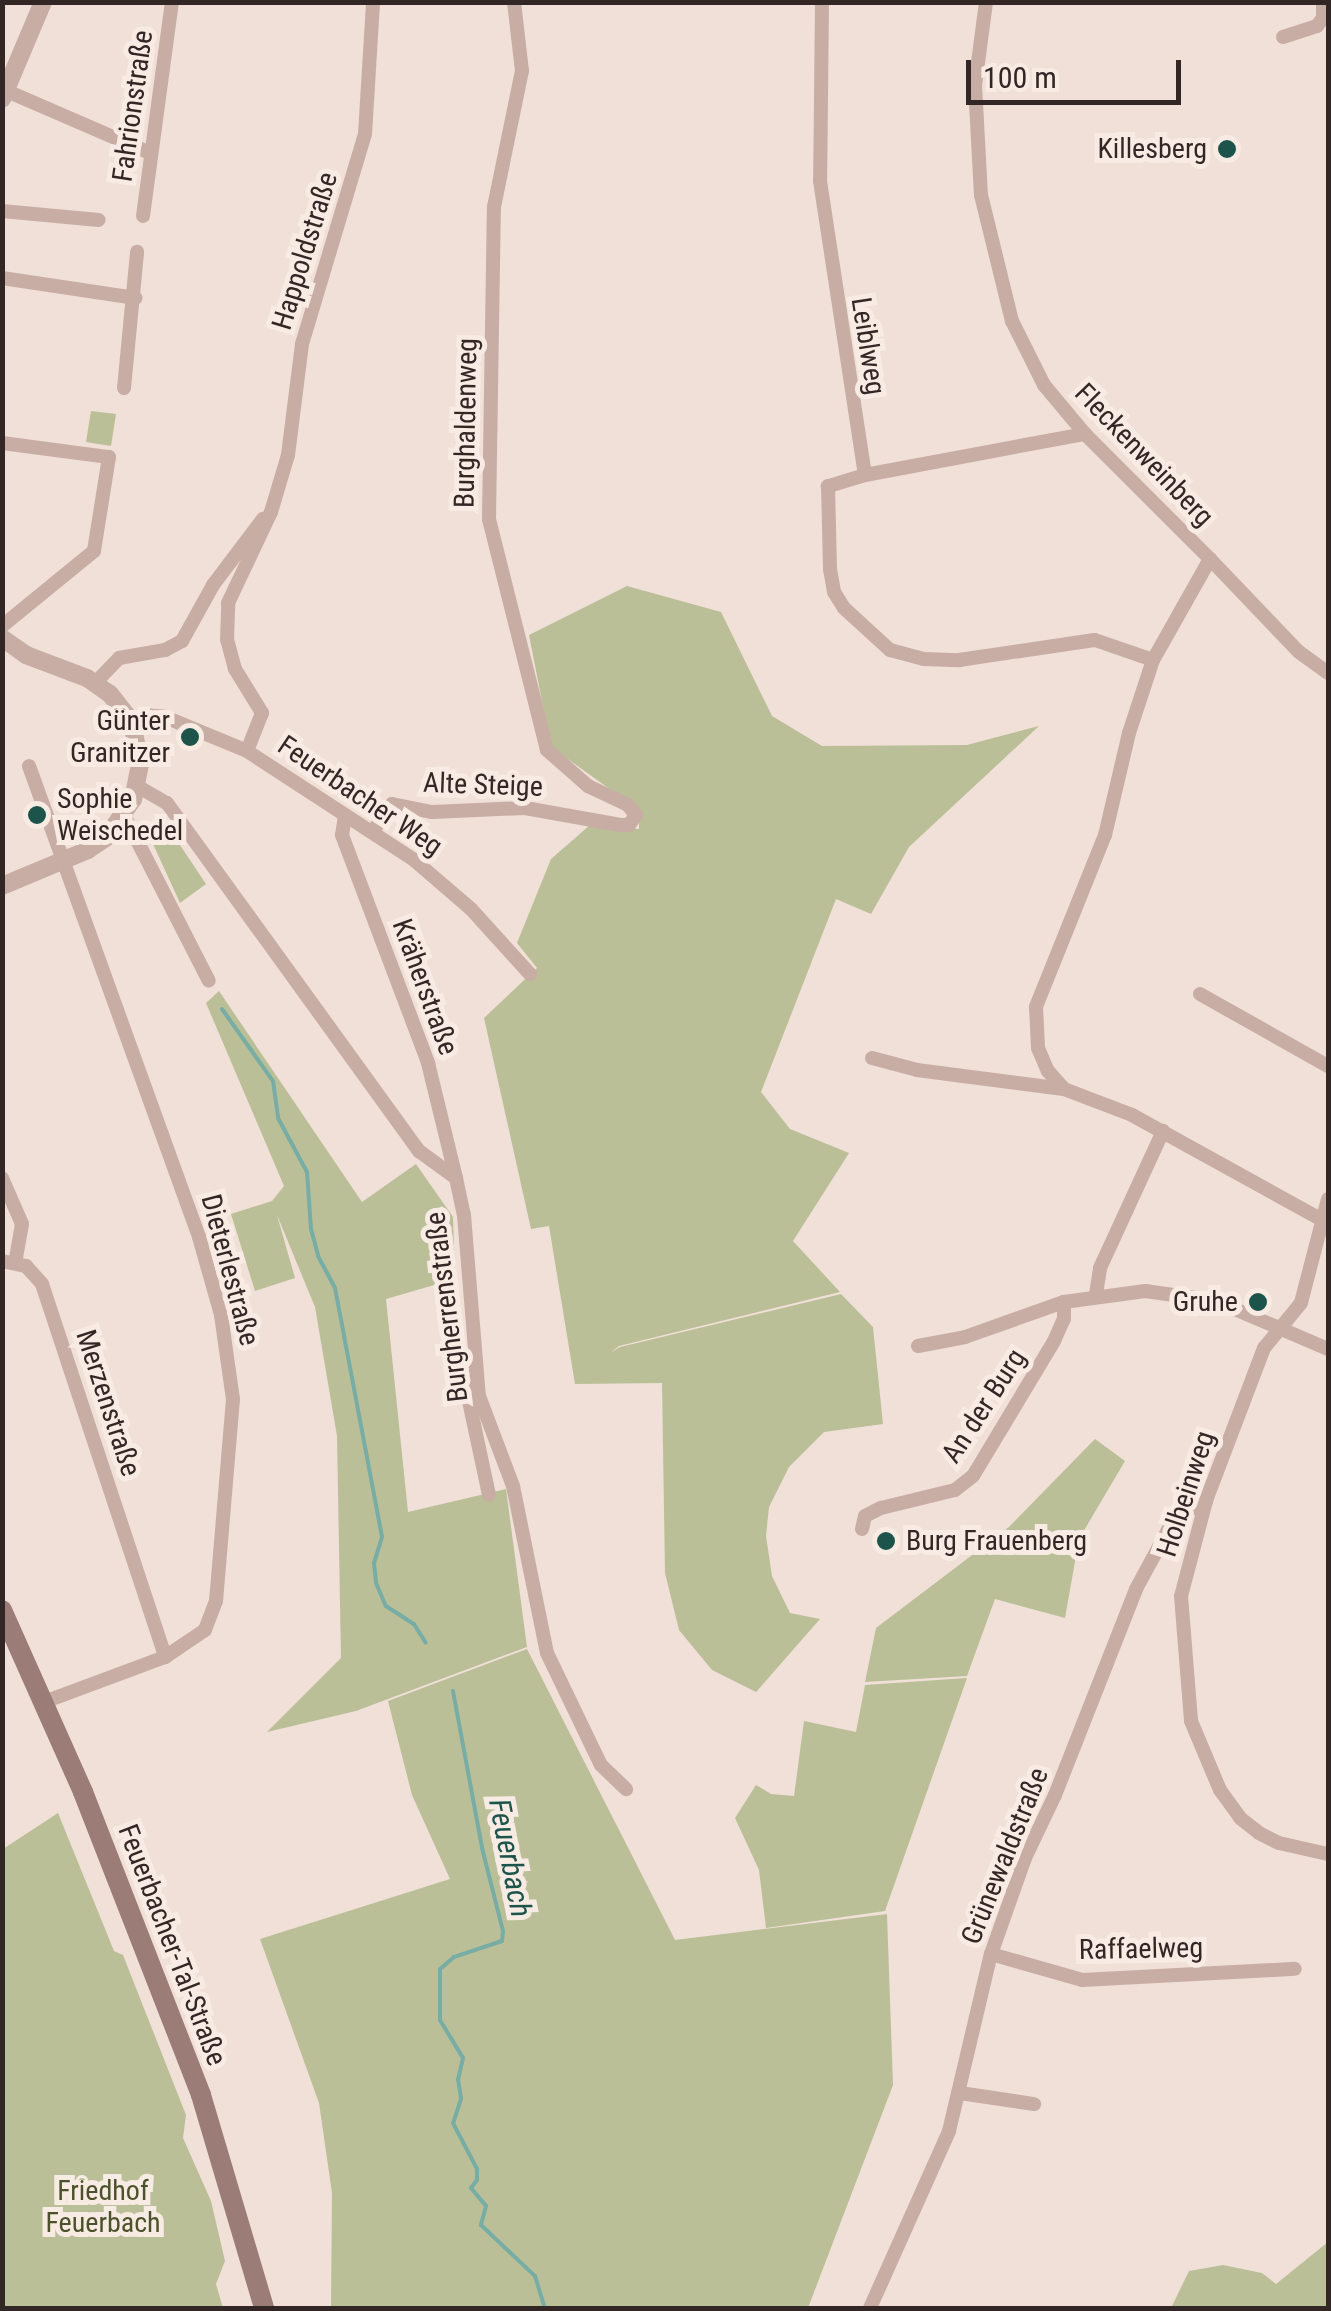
<!DOCTYPE html>
<meta charset="utf-8">
<style>
body{margin:0}
#map{position:relative;width:1331px;height:2311px;overflow:hidden;background:#f0e0d7;font-family:"Roboto Condensed",sans-serif}
div>[style]{position:absolute}
[style*='--x']{left:calc(var(--x)*1px);top:calc(var(--y)*1px);width:calc(var(--w)*1px);rotate:calc(var(--a)*1deg)}
.green>*{inset:0;background:#babf98}
.stream>*{height:4px;margin:-2px;padding:0 2px;transform-origin:2px;border-radius:2px;background:#77ada4}
.minor>*{height:14px;margin:-7px;padding:0 7px;transform-origin:7px;border-radius:7px;background:#c8ada4}
.tertiary>*{height:18px;margin:-9px;padding:0 9px;transform-origin:9px;border-radius:9px;background:#c8ada4}
.secondary>*{height:20px;margin:-10px;padding:0 10px;transform-origin:10px;border-radius:10px;background:#9b7c76}
.dots>*{width:28px;height:28px;translate:-50% -50%;box-sizing:border-box;border:5px solid #f8ebe3;border-radius:50%}
span{translate:-50% -50%;white-space:nowrap;text-align:center;line-height:1.15;-webkit-text-stroke:10px #f8ebe3;paint-order:stroke}
.street-label{font-size:28px;color:#332726}
.poi-label{font-size:28px;color:#332726}
.right{translate:-100% -50%;text-align:right}
.left{translate:0 -50%;text-align:left}
.park-label{font-size:28px;color:#4b512a}
.water-label{font-size:30px;color:#1c544c;font-style:italic}
.frame{position:absolute;inset:0;border:5px solid #332726;pointer-events:none}
.scale{position:absolute;left:966px;top:60px;width:215px;height:45px;box-sizing:border-box;border:5px solid #332726;border-top:0;padding-left:12px;font-size:30px;line-height:35px;white-space:nowrap;color:#332726;-webkit-text-stroke:8px #f8ebe3;paint-order:stroke}
</style>
<div id="map">
<div class="green">
<i style="clip-path:polygon(91px 411px,116px 414px,111px 446px,86px 442px)"></i>
<i style="clip-path:polygon(627px 586px,721px 612px,772px 716px,822px 746px,967px 745px,1039px 726px,909px 847px,871px 914px,836px 899px,761px 1092px,790px 1129px,849px 1153px,793px 1241px,840px 1292px,619px 1346px,610px 1353px,620px 1347px,841px 1294px,873px 1327px,883px 1424px,824px 1432px,789px 1467px,769px 1507px,766px 1536px,772px 1576px,790px 1613px,820px 1619px,756px 1692px,712px 1670px,679px 1630px,665px 1573px,662px 1383px,575px 1384px,549px 1226px,531px 1229px,484px 1018px,537px 968px,517px 943px,551px 859px,590px 825px,639px 829px,639px 810px,551px 747px,529px 635px)"></i>
<i style="clip-path:polygon(166px 824px,206px 884px,180px 903px,148px 833px)"></i>
<i style="clip-path:polygon(219px 991px,362px 1202px,416px 1164px,453px 1217px,455px 1279px,386px 1299px,408px 1512px,506px 1489px,527px 1647px,356px 1711px,267px 1732px,341px 1658px,337px 1436px,315px 1307px,277px 1215px,295px 1278px,255px 1291px,231px 1214px,272px 1201px,284px 1186px,206px 1003px)"></i>
<i style="clip-path:polygon(1095px 1439px,1125px 1461px,1079px 1539px,1065px 1618px,995px 1599px,967px 1676px,865px 1682px,876px 1628px,1009px 1527px)"></i>
<i style="clip-path:polygon(527px 1649px,675px 1940px,887px 1914px,893px 2085px,808px 2308px,331px 2308px,332px 2193px,319px 2103px,260px 1939px,450px 1879px,412px 1795px,388px 1701px)"></i>
<i style="clip-path:polygon(967px 1678px,885px 1911px,766px 1928px,759px 1870px,735px 1818px,756px 1785px,771px 1794px,794px 1796px,804px 1721px,856px 1732px,865px 1685px)"></i>
<i style="clip-path:polygon(58px 1813px,114px 1951px,123px 1955px,186px 2115px,183px 2138px,211px 2201px,225px 2261px,216px 2284px,223px 2308px,3px 2308px,3px 1849px)"></i>
<i style="clip-path:polygon(1328px 2242px,1328px 2308px,1171px 2308px,1189px 2271px,1223px 2265px,1262px 2273px,1276px 2284px)"></i>
</div>
<div class="stream">
<i style="--x:222;--y:1009;--w:88;--a:54.7"></i>
<i style="--x:273;--y:1081;--w:37;--a:82"></i>
<i style="--x:278;--y:1118;--w:61;--a:61.8"></i>
<i style="--x:307;--y:1172;--w:57;--a:86"></i>
<i style="--x:311;--y:1229;--w:28;--a:75"></i>
<i style="--x:318;--y:1256;--w:36;--a:62"></i>
<i style="--x:335;--y:1288;--w:253;--a:79.3"></i>
<i style="--x:382;--y:1537;--w:27;--a:107"></i>
<i style="--x:374;--y:1563;--w:20;--a:84"></i>
<i style="--x:376;--y:1583;--w:25;--a:67"></i>
<i style="--x:386;--y:1606;--w:33;--a:33"></i>
<i style="--x:414;--y:1624;--w:22;--a:58"></i>
<i style="--x:453;--y:1691;--w:160;--a:79.5"></i>
<i style="--x:482;--y:1848;--w:86;--a:75.8"></i>
<i style="--x:503;--y:1931;--w:10;--a:96"></i>
<i style="--x:502;--y:1941;--w:51;--a:161.6"></i>
<i style="--x:454;--y:1957;--w:18;--a:139"></i>
<i style="--x:440;--y:1969;--w:51;--a:90"></i>
<i style="--x:440;--y:2020;--w:44;--a:58.8"></i>
<i style="--x:463;--y:2058;--w:22;--a:103"></i>
<i style="--x:458;--y:2079;--w:20;--a:81"></i>
<i style="--x:461;--y:2099;--w:25;--a:108"></i>
<i style="--x:453;--y:2123;--w:52;--a:62.4"></i>
<i style="--x:477;--y:2169;--w:11;--a:90"></i>
<i style="--x:477;--y:2180;--w:10;--a:127"></i>
<i style="--x:471;--y:2188;--w:23;--a:50"></i>
<i style="--x:486;--y:2206;--w:20;--a:105"></i>
<i style="--x:481;--y:2225;--w:74;--a:43.4"></i>
<i style="--x:535;--y:2276;--w:34;--a:73"></i>
</div>
<div class="minor">
<i style="--x:822;--y:2;--w:179;--a:90.6"></i>
<i style="--x:820;--y:181;--w:297;--a:81.3"></i>
<i style="--x:865;--y:475;--w:224;--a:-10.6"></i>
<i style="--x:986;--y:2;--w:84;--a:97.5"></i>
<i style="--x:975;--y:85;--w:110;--a:86.9"></i>
<i style="--x:981;--y:195;--w:130;--a:76.2"></i>
<i style="--x:1012;--y:321;--w:72;--a:63.4"></i>
<i style="--x:1044;--y:385;--w:64;--a:50.1"></i>
<i style="--x:1085;--y:434;--w:177;--a:45"></i>
<i style="--x:1210;--y:559;--w:116;--a:119.4"></i>
<i style="--x:1153;--y:660;--w:77;--a:108.2"></i>
<i style="--x:1129;--y:733;--w:105;--a:103.2"></i>
<i style="--x:1105;--y:835;--w:185;--a:111.9"></i>
<i style="--x:1036;--y:1007;--w:41;--a:87.2"></i>
<i style="--x:1038;--y:1048;--w:25;--a:67"></i>
<i style="--x:1048;--y:1071;--w:24;--a:48"></i>
<i style="--x:1283;--y:37;--w:36;--a:-18"></i>
<i style="--x:1317;--y:26;--w:10;--a:-53"></i>
<i style="--x:1323;--y:18;--w:16;--a:-90"></i>
<i style="--x:2;--y:89;--w:161;--a:23.4"></i>
<i style="--x:2;--y:211;--w:97;--a:5.3"></i>
<i style="--x:143;--y:216;--w:216;--a:-82.3"></i>
<i style="--x:2;--y:278;--w:135;--a:8.5"></i>
<i style="--x:124;--y:388;--w:137;--a:-84.5"></i>
<i style="--x:2;--y:443;--w:108;--a:7.5"></i>
<i style="--x:109;--y:457;--w:95;--a:99.1"></i>
<i style="--x:94;--y:551;--w:119;--a:140.8"></i>
<i style="--x:865;--y:475;--w:39;--a:163"></i>
<i style="--x:828;--y:486;--w:83;--a:88.6"></i>
<i style="--x:830;--y:569;--w:23;--a:80"></i>
<i style="--x:834;--y:592;--w:19;--a:58"></i>
<i style="--x:844;--y:608;--w:62;--a:42.4"></i>
<i style="--x:890;--y:650;--w:34;--a:15"></i>
<i style="--x:923;--y:659;--w:36;--a:2"></i>
<i style="--x:959;--y:660;--w:137;--a:-8.4"></i>
<i style="--x:1095;--y:640;--w:61;--a:19"></i>
<i style="--x:1210;--y:559;--w:129;--a:46.3"></i>
<i style="--x:1299;--y:652;--w:36;--a:36"></i>
<i style="--x:96;--y:682;--w:33;--a:-46"></i>
<i style="--x:119;--y:658;--w:47;--a:-9.9"></i>
<i style="--x:165;--y:650;--w:19;--a:-28"></i>
<i style="--x:182;--y:641;--w:64;--a:-61"></i>
<i style="--x:213;--y:585;--w:83;--a:-52.9"></i>
<i style="--x:132;--y:722;--w:14;--a:-30"></i>
<i style="--x:144;--y:715;--w:21;--a:5"></i>
<i style="--x:165;--y:717;--w:89;--a:22.5"></i>
<i style="--x:247;--y:751;--w:199;--a:33.1"></i>
<i style="--x:414;--y:860;--w:75;--a:40.7"></i>
<i style="--x:471;--y:909;--w:88;--a:47.8"></i>
<i style="--x:247;--y:751;--w:41;--a:-68.5"></i>
<i style="--x:262;--y:713;--w:52;--a:-121.5"></i>
<i style="--x:235;--y:669;--w:30;--a:-105"></i>
<i style="--x:227;--y:640;--w:37;--a:-88"></i>
<i style="--x:228;--y:603;--w:101;--a:-64.7"></i>
<i style="--x:271;--y:512;--w:59;--a:-73.4"></i>
<i style="--x:288;--y:455;--w:112;--a:-82.8"></i>
<i style="--x:302;--y:344;--w:219;--a:-73.3"></i>
<i style="--x:365;--y:134;--w:132;--a:-86.5"></i>
<i style="--x:29;--y:766;--w:501;--a:70.15"></i>
<i style="--x:199;--y:1237;--w:81;--a:74.2"></i>
<i style="--x:221;--y:1315;--w:85;--a:81.9"></i>
<i style="--x:233;--y:1399;--w:203;--a:94.8"></i>
<i style="--x:216;--y:1601;--w:31;--a:111"></i>
<i style="--x:205;--y:1630;--w:48;--a:146"></i>
<i style="--x:165;--y:1657;--w:132;--a:159.6"></i>
<i style="--x:137;--y:786;--w:34;--a:30"></i>
<i style="--x:167;--y:803;--w:430;--a:54.1"></i>
<i style="--x:419;--y:1151;--w:46;--a:36.1"></i>
<i style="--x:456;--y:1178;--w:38;--a:78"></i>
<i style="--x:464;--y:1215;--w:182;--a:85.3"></i>
<i style="--x:479;--y:1396;--w:96;--a:69.3"></i>
<i style="--x:513;--y:1486;--w:170;--a:78.5"></i>
<i style="--x:547;--y:1653;--w:124;--a:64.3"></i>
<i style="--x:601;--y:1765;--w:35;--a:44"></i>
<i style="--x:124;--y:815;--w:186;--a:62.9"></i>
<i style="--x:345;--y:816;--w:19;--a:99"></i>
<i style="--x:342;--y:835;--w:244;--a:69.3"></i>
<i style="--x:428;--y:1063;--w:118;--a:76.3"></i>
<i style="--x:373;--y:831;--w:33;--a:-55"></i>
<i style="--x:392;--y:804;--w:41;--a:11.3"></i>
<i style="--x:432;--y:812;--w:93;--a:-2.5"></i>
<i style="--x:525;--y:808;--w:97;--a:10.1"></i>
<i style="--x:620;--y:825;--w:9;--a:0"></i>
<i style="--x:629;--y:825;--w:12;--a:-55"></i>
<i style="--x:636;--y:815;--w:13;--a:-129"></i>
<i style="--x:628;--y:805;--w:44;--a:-154.6"></i>
<i style="--x:588;--y:786;--w:55;--a:-138.7"></i>
<i style="--x:547;--y:750;--w:238;--a:-104.1"></i>
<i style="--x:489;--y:519;--w:312;--a:-89.1"></i>
<i style="--x:494;--y:207;--w:139;--a:-78.4"></i>
<i style="--x:522;--y:71;--w:69;--a:-96.6"></i>
<i style="--x:1200;--y:994;--w:147;--a:29.4"></i>
<i style="--x:872;--y:1058;--w:47;--a:14.9"></i>
<i style="--x:917;--y:1070;--w:148;--a:7.4"></i>
<i style="--x:1064;--y:1089;--w:73;--a:20.9"></i>
<i style="--x:1132;--y:1115;--w:217;--a:28.9"></i>
<i style="--x:2;--y:1178;--w:50;--a:66.5"></i>
<i style="--x:22;--y:1224;--w:39;--a:100"></i>
<i style="--x:1328;--y:1199;--w:107;--a:104.6"></i>
<i style="--x:1301;--y:1303;--w:58;--a:129.4"></i>
<i style="--x:1264;--y:1348;--w:164;--a:110.8"></i>
<i style="--x:1206;--y:1501;--w:98;--a:104.7"></i>
<i style="--x:1181;--y:1596;--w:125;--a:85.4"></i>
<i style="--x:1191;--y:1721;--w:75;--a:67.2"></i>
<i style="--x:1220;--y:1790;--w:34;--a:54"></i>
<i style="--x:1240;--y:1818;--w:24;--a:38"></i>
<i style="--x:1259;--y:1833;--w:22;--a:27"></i>
<i style="--x:1279;--y:1843;--w:50;--a:12.7"></i>
<i style="--x:2;--y:1261;--w:25;--a:12"></i>
<i style="--x:26;--y:1266;--w:24;--a:48"></i>
<i style="--x:42;--y:1284;--w:393;--a:71.7"></i>
<i style="--x:1096;--y:1294;--w:26;--a:-81"></i>
<i style="--x:1100;--y:1268;--w:151;--a:-65.3"></i>
<i style="--x:918;--y:1346;--w:48;--a:-10.8"></i>
<i style="--x:965;--y:1337;--w:105;--a:-19.5"></i>
<i style="--x:1064;--y:1302;--w:82;--a:-7.7"></i>
<i style="--x:1145;--y:1291;--w:72;--a:8"></i>
<i style="--x:1216;--y:1301;--w:122;--a:23.2"></i>
<i style="--x:468;--y:1368;--w:33;--a:88"></i>
<i style="--x:469;--y:1401;--w:96;--a:78"></i>
<i style="--x:862;--y:1529;--w:13;--a:-77"></i>
<i style="--x:865;--y:1516;--w:18;--a:-27"></i>
<i style="--x:881;--y:1508;--w:76;--a:-13.7"></i>
<i style="--x:955;--y:1490;--w:23;--a:-38"></i>
<i style="--x:973;--y:1476;--w:157;--a:-59"></i>
<i style="--x:1054;--y:1341;--w:24;--a:-66"></i>
<i style="--x:1064;--y:1319;--w:17;--a:-90"></i>
<i style="--x:991;--y:1954;--w:95;--a:15.9"></i>
<i style="--x:1082;--y:1980;--w:213;--a:-3"></i>
<i style="--x:960;--y:2093;--w:75;--a:8.5"></i>
<i style="--x:870;--y:2308;--w:194;--a:-65.9"></i>
<i style="--x:949;--y:2131;--w:182;--a:-76.7"></i>
<i style="--x:991;--y:1954;--w:102;--a:-70.5"></i>
<i style="--x:1025;--y:1858;--w:70;--a:-64.5"></i>
<i style="--x:1055;--y:1795;--w:221;--a:-68.5"></i>
<i style="--x:1136;--y:1589;--w:67;--a:-61.5"></i>
<i style="--x:1168;--y:1530;--w:25;--a:-47"></i>
<i style="--x:1185;--y:1512;--w:24;--a:-28"></i>
</div>
<div class="tertiary">
<i style="--x:2;--y:99;--w:105;--a:-67.1"></i>
<i style="--x:2;--y:638;--w:29;--a:35"></i>
<i style="--x:26;--y:655;--w:65;--a:20.7"></i>
<i style="--x:87;--y:678;--w:28;--a:35"></i>
<i style="--x:110;--y:694;--w:36;--a:52"></i>
<i style="--x:132;--y:722;--w:43;--a:79.2"></i>
<i style="--x:140;--y:764;--w:36;--a:101"></i>
<i style="--x:133;--y:799;--w:46;--a:124.4"></i>
<i style="--x:107;--y:837;--w:23;--a:146"></i>
<i style="--x:88;--y:850;--w:93;--a:157.3"></i>
</div>
<div class="secondary">
<i style="--x:2;--y:1610;--w:199;--a:66"></i>
<i style="--x:83;--y:1792;--w:325;--a:68.7"></i>
<i style="--x:201;--y:2095;--w:222;--a:73.5"></i>
</div>
<div class="dots">
<i style="left:1227px;top:149px;background:#1c544c"></i>
<i style="left:190px;top:737px;background:#1c544c"></i>
<i style="left:37px;top:815px;background:#1c544c"></i>
<i style="left:1258px;top:1302px;background:#1c544c"></i>
<i style="left:886px;top:1541px;background:#1c544c"></i>
</div>
<div class="street-label">
<span style="left:133px;top:106px;rotate:-82deg">Fahrionstraße</span>
<span style="left:305px;top:251px;rotate:-73deg">Happoldstraße</span>
<span style="left:868px;top:346px;rotate:81deg">Leiblweg</span>
<span style="left:466px;top:423px;rotate:-89deg">Burghaldenweg</span>
<span style="left:1144px;top:455px;rotate:46deg">Fleckenweinberg</span>
<span style="left:483px;top:785px;rotate:2deg">Alte Steige</span>
<span style="left:360px;top:796px;rotate:34deg">Feuerbacher Weg</span>
<span style="left:425px;top:987px;rotate:70deg">Kräherstraße</span>
<span style="left:230px;top:1270px;rotate:75deg">Dieterlestraße</span>
<span style="left:447px;top:1307px;rotate:-97deg">Burgherrenstraße</span>
<span style="left:108px;top:1403px;rotate:72deg">Merzenstraße</span>
<span style="left:984px;top:1406px;rotate:-57deg">An der Burg</span>
<span style="left:1186px;top:1494px;rotate:-72deg">Holbeinweg</span>
<span style="left:1005px;top:1856px;rotate:-68deg">Grünewaldstraße</span>
<span style="left:172px;top:1945px;rotate:69deg">Feuerbacher-Tal-Straße</span>
<span style="left:1141px;top:1949px;rotate:-1deg">Raffaelweg</span>
</div>
<div class="poi-label">
<span class="right" style="left:1207px;top:149px">Killesberg</span>
<span class="right" style="left:170px;top:737px">Günter<br>Granitzer</span>
<span class="left" style="left:57px;top:815px">Sophie<br>Weischedel</span>
<span class="right" style="left:1238px;top:1302px">Gruhe</span>
<span class="left" style="left:906px;top:1541px">Burg Frauenberg</span>
</div>
<div class="park-label">
<span style="left:103px;top:2207px">Friedhof<br>Feuerbach</span>
</div>
<div class="water-label">
<span style="left:510px;top:1858px;rotate:79deg">Feuerbach</span>
</div>
<div class="frame"></div>
<div class="scale">100 m</div>
</div>
